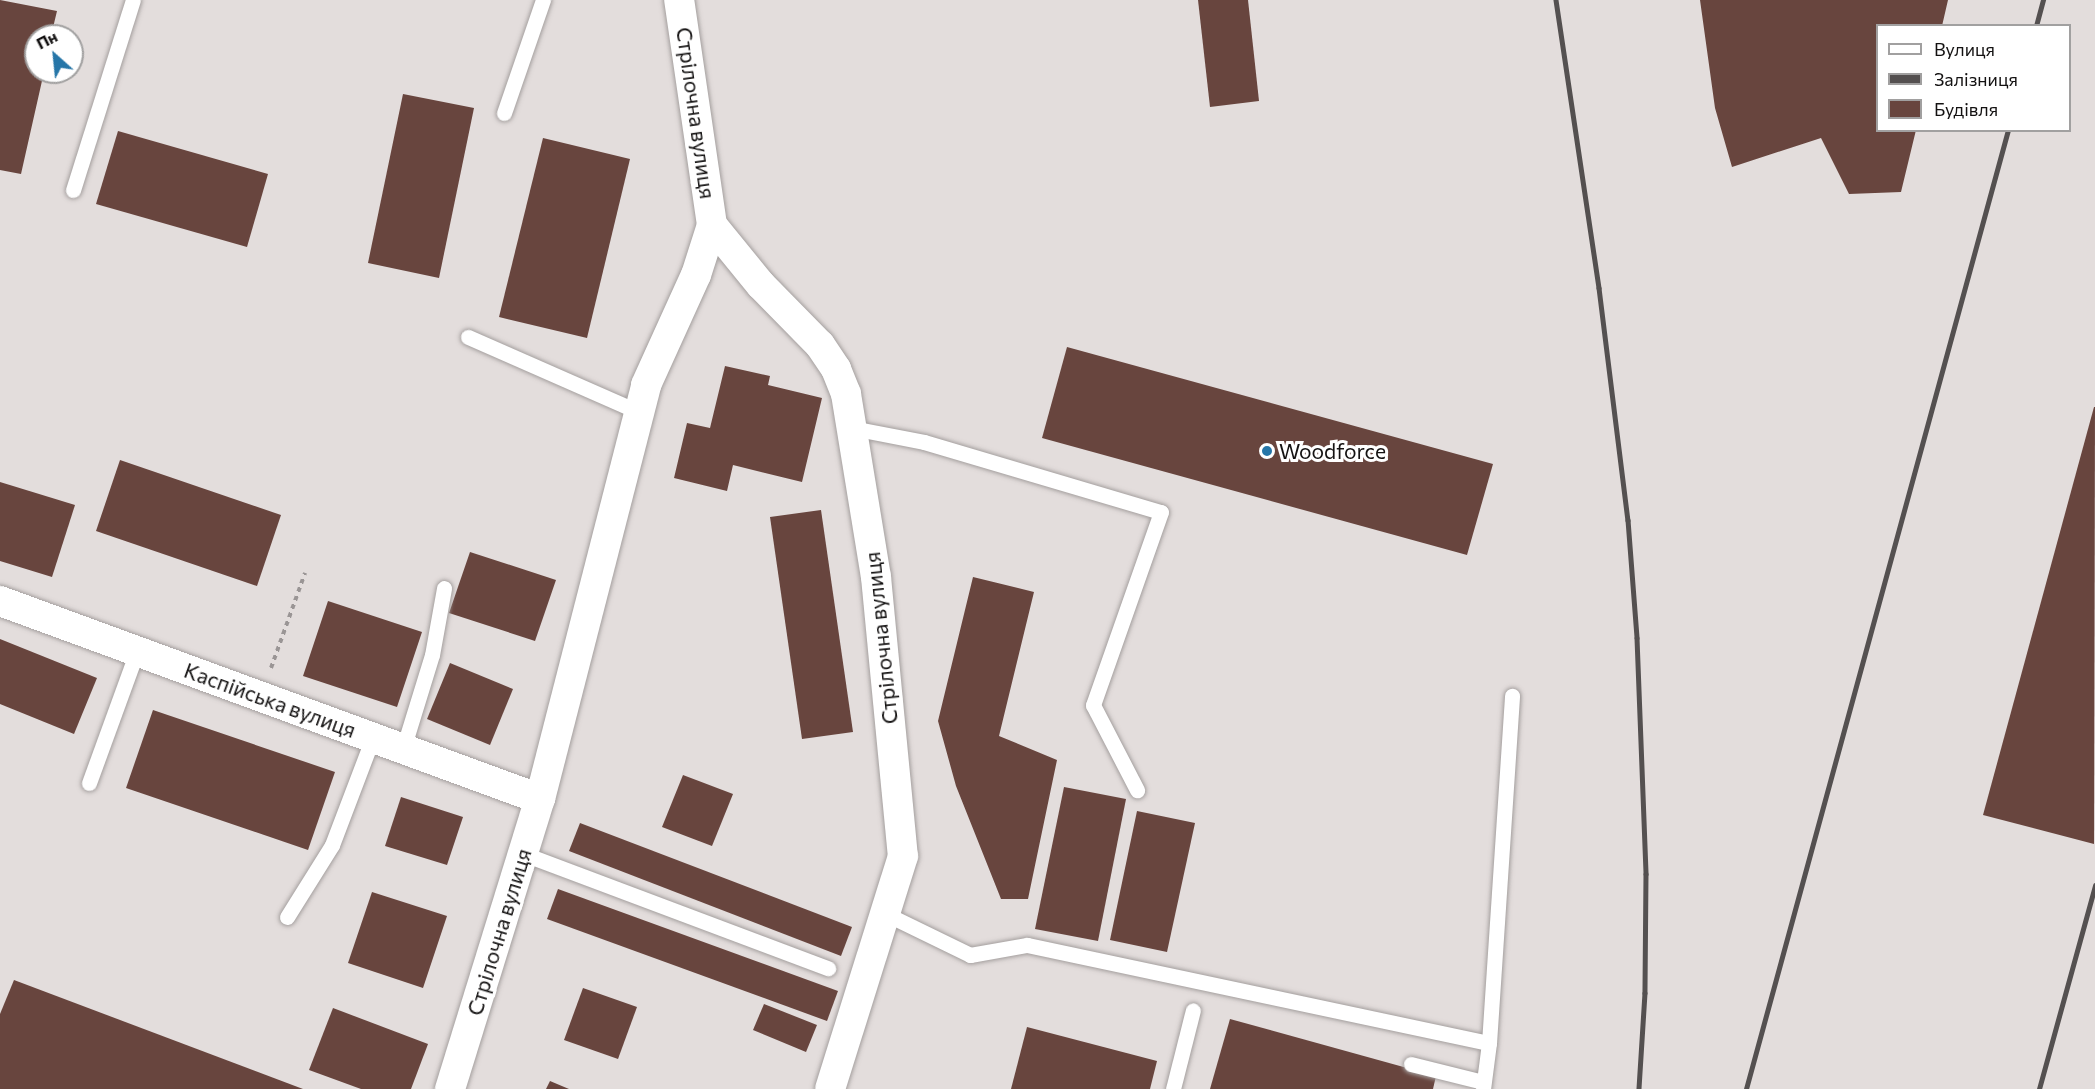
<!DOCTYPE html>
<meta charset="utf-8">
<style>
body{margin:0}
#map{position:relative;width:2095px;height:1089px;overflow:hidden;background:#e3dddc;font-family:Commissioner,sans-serif}
div>[style]{position:absolute}
[style*='--x']{left:calc(var(--x)*1px);top:calc(var(--y)*1px);width:calc(var(--w)*1px);rotate:calc(var(--a)*1deg)}
.building>*{inset:0;background:#68453e}
.path>*{height:4px;margin-top:-2px;transform-origin:0;background:repeating-linear-gradient(90deg,#9a9595 0 4.5px,transparent 0 9px)}
.roads{filter:drop-shadow(0 0 2px #a49f9e) drop-shadow(0 0 2px #a49f9e)}
.service>*{height:15px;margin:-7.5px;padding:0 7.5px;transform-origin:7.5px;border-radius:7.5px;background:#fff}
.minor>*{height:30px;margin:-15px;padding:0 15px;transform-origin:15px;border-radius:15px;background:#fff}
.rail>*{height:4.5px;margin:-2.25px;padding:0 2.25px;transform-origin:2.25px;border-radius:2.25px;background:#545050}
.dots>*{width:16px;height:16px;translate:-50% -50%;box-sizing:border-box;border:3px solid #fff;border-radius:50%}
span{translate:-50% -50%;white-space:nowrap;text-align:center;line-height:1.15;-webkit-text-stroke:6px #fff;paint-order:stroke}
.street-label{font-size:21px;color:#141212}
.poi-label{font-size:21px;color:#141212}
.left{translate:0 -50%;text-align:left}
.legend{position:absolute;left:1876px;top:24px;width:195px;height:108px;box-sizing:border-box;background:#fff;border:2px solid #a1a0a0;margin:0;padding:8px 10px;list-style:none;font-size:18px;color:#141212}
.legend li{display:flex;align-items:center;gap:12px;height:30px}
.legend b{width:30px;border:2px solid #a1a0a0}
.north{position:absolute;left:24px;top:24px;width:60px;height:60px;box-sizing:border-box;background:#fff;border:2px solid #a1a0a0;border-radius:50%;rotate:333deg;font-size:16px;font-weight:700;line-height:24px;text-align:center;color:#141212}
.north::after{content:'';display:block;margin:auto;width:21px;height:27px;background:#2676a8;clip-path:polygon(50% 0,100% 100%,50% 72%,0 100%)}
</style>
<div id="map">
<div class="building">
<i style="clip-path:polygon(0 0,57px 11px,51px 36px,36px 36px,36px 72px,44px 72px,21px 174px,0 170px)"></i>
<i style="clip-path:polygon(1198px 0,1248px 0,1259px 101px,1210px 107px)"></i>
<i style="clip-path:polygon(1700px 0,1948px 0,1942px 26px,1878px 26px,1878px 130px,1916px 130px,1901px 192px,1849px 194px,1821px 138px,1732px 167px,1715px 108px)"></i>
<i style="clip-path:polygon(403px 94px,474px 108px,439px 278px,368px 263px)"></i>
<i style="clip-path:polygon(118px 131px,268px 174px,247px 247px,96px 204px)"></i>
<i style="clip-path:polygon(543px 138px,630px 159px,587px 338px,499px 317px)"></i>
<i style="clip-path:polygon(1067px 347px,1493px 464px,1467px 555px,1042px 438px)"></i>
<i style="clip-path:polygon(725px 366px,770px 376px,768px 385px,822px 398px,802px 482px,733px 465px,727px 491px,674px 478px,687px 423px,710px 428px)"></i>
<i style="clip-path:polygon(2094px 407px,2095px 407px,2094px 844px,1983px 815px)"></i>
<i style="clip-path:polygon(120px 460px,281px 515px,257px 586px,96px 531px)"></i>
<i style="clip-path:polygon(0 482px,75px 505px,52px 577px,0 561px)"></i>
<i style="clip-path:polygon(821px 510px,853px 732px,802px 739px,770px 517px)"></i>
<i style="clip-path:polygon(470px 552px,556px 580px,535px 641px,449px 613px)"></i>
<i style="clip-path:polygon(973px 577px,1034px 592px,999px 736px,1057px 760px,1028px 899px,1001px 899px,956px 786px,938px 721px)"></i>
<i style="clip-path:polygon(328px 601px,422px 632px,397px 707px,303px 676px)"></i>
<i style="clip-path:polygon(0 639px,97px 678px,74px 734px,0 704px)"></i>
<i style="clip-path:polygon(450px 663px,513px 689px,490px 745px,427px 719px)"></i>
<i style="clip-path:polygon(153px 710px,335px 772px,308px 850px,126px 788px)"></i>
<i style="clip-path:polygon(683px 775px,733px 794px,712px 846px,662px 827px)"></i>
<i style="clip-path:polygon(1064px 787px,1126px 799px,1098px 941px,1035px 929px)"></i>
<i style="clip-path:polygon(401px 797px,463px 817px,447px 865px,385px 846px)"></i>
<i style="clip-path:polygon(1137px 811px,1195px 823px,1167px 952px,1110px 940px)"></i>
<i style="clip-path:polygon(580px 823px,852px 927px,841px 956px,569px 851px)"></i>
<i style="clip-path:polygon(558px 889px,838px 991px,827px 1021px,547px 919px)"></i>
<i style="clip-path:polygon(372px 892px,447px 916px,423px 988px,348px 963px)"></i>
<i style="clip-path:polygon(14px 980px,303px 1089px,0 1089px,0 1014px)"></i>
<i style="clip-path:polygon(583px 988px,637px 1007px,618px 1059px,564px 1040px)"></i>
<i style="clip-path:polygon(764px 1004px,817px 1025px,806px 1052px,753px 1030px)"></i>
<i style="clip-path:polygon(333px 1008px,428px 1044px,411px 1089px,361px 1089px,309px 1070px)"></i>
<i style="clip-path:polygon(1230px 1019px,1436px 1076px,1433px 1089px,1210px 1089px)"></i>
<i style="clip-path:polygon(1027px 1027px,1157px 1061px,1150px 1089px,1011px 1089px)"></i>
<i style="clip-path:polygon(550px 1081px,569px 1089px,546px 1089px)"></i>
</div>
<div class="path">
<i style="--x:271;--y:668;--w:101;--a:-70.3"></i>
</div>
<div class="roads">
<div class="service">
<i style="--x:504;--y:113;--w:120;--a:-71"></i>
<i style="--x:73;--y:190;--w:199;--a:-72.5"></i>
<i style="--x:468;--y:337;--w:187;--a:23.7"></i>
<i style="--x:852;--y:428;--w:73;--a:11"></i>
<i style="--x:924;--y:442;--w:247;--a:16.5"></i>
<i style="--x:1161;--y:512;--w:205;--a:109.4"></i>
<i style="--x:1093;--y:705;--w:96;--a:62.6"></i>
<i style="--x:403;--y:749;--w:98;--a:-72.9"></i>
<i style="--x:432;--y:655;--w:68;--a:-79.8"></i>
<i style="--x:89;--y:783;--w:140;--a:-70"></i>
<i style="--x:524;--y:854;--w:325;--a:20.6"></i>
<i style="--x:884;--y:913;--w:96;--a:26"></i>
<i style="--x:970;--y:955;--w:58;--a:-10"></i>
<i style="--x:1027;--y:945;--w:472;--a:12"></i>
<i style="--x:1489;--y:1043;--w:46;--a:97.4"></i>
<i style="--x:287;--y:917;--w:85;--a:-58"></i>
<i style="--x:332;--y:845;--w:116;--a:-69.2"></i>
<i style="--x:1489;--y:1043;--w:348;--a:-86.2"></i>
<i style="--x:1411;--y:1064;--w:74;--a:14"></i>
<i style="--x:1173;--y:1089;--w:81;--a:-75.8"></i>
</div>
<div class="minor">
<i style="--x:712;--y:225;--w:77;--a:50.8"></i>
<i style="--x:761;--y:285;--w:84;--a:45.5"></i>
<i style="--x:820;--y:345;--w:29;--a:56"></i>
<i style="--x:836;--y:369;--w:27;--a:68"></i>
<i style="--x:846;--y:394;--w:185;--a:80.7"></i>
<i style="--x:876;--y:577;--w:280;--a:84.5"></i>
<i style="--x:903;--y:856;--w:244;--a:107.4"></i>
<i style="--x:0;--y:601;--w:575;--a:20.14"></i>
<i style="--x:450;--y:1089;--w:304;--a:-72.8"></i>
<i style="--x:540;--y:799;--w:427;--a:-75.6"></i>
<i style="--x:646;--y:385;--w:121;--a:-65.6"></i>
<i style="--x:696;--y:275;--w:52;--a:-72.3"></i>
<i style="--x:712;--y:225;--w:227;--a:-98.3"></i>
</div>
</div>
<div class="rail">
<i style="--x:1556;--y:0;--w:291;--a:81.5"></i>
<i style="--x:1599;--y:288;--w:234;--a:82.9"></i>
<i style="--x:1628;--y:520;--w:118;--a:85.6"></i>
<i style="--x:1637;--y:638;--w:236;--a:87.8"></i>
<i style="--x:1646;--y:874;--w:119;--a:90.5"></i>
<i style="--x:1645;--y:993;--w:96;--a:93.6"></i>
<i style="--x:2036;--y:26;--w:27;--a:-75"></i>
<i style="--x:1746;--y:1089;--w:994;--a:-74.72"></i>
<i style="--x:2039;--y:1089;--w:211;--a:-74.6"></i>
</div>
<div class="dots">
<i style="left:1267px;top:451px;background:#2676a8"></i>
</div>
<div class="street-label">
<span style="left:696px;top:113px;rotate:82deg">Стрілочна вулиця</span>
<span style="left:881px;top:638px;rotate:-96deg">Стрілочна вулиця</span>
<span style="left:270px;top:700px;rotate:20deg">Каспійська вулиця</span>
<span style="left:499px;top:932px;rotate:-73deg">Стрілочна вулиця</span>
</div>
<div class="poi-label">
<span class="left" style="left:1279px;top:451px">Woodforce</span>
</div>
<ul class="legend">
<li><b style="height:8px;background:#fff"></b>Вулиця</li>
<li><b style="height:8px;background:#545050"></b>Залізниця</li>
<li><b style="height:16px;background:#68453e"></b>Будівля</li>
</ul>
<div class="north">Пн</div>
</div>
